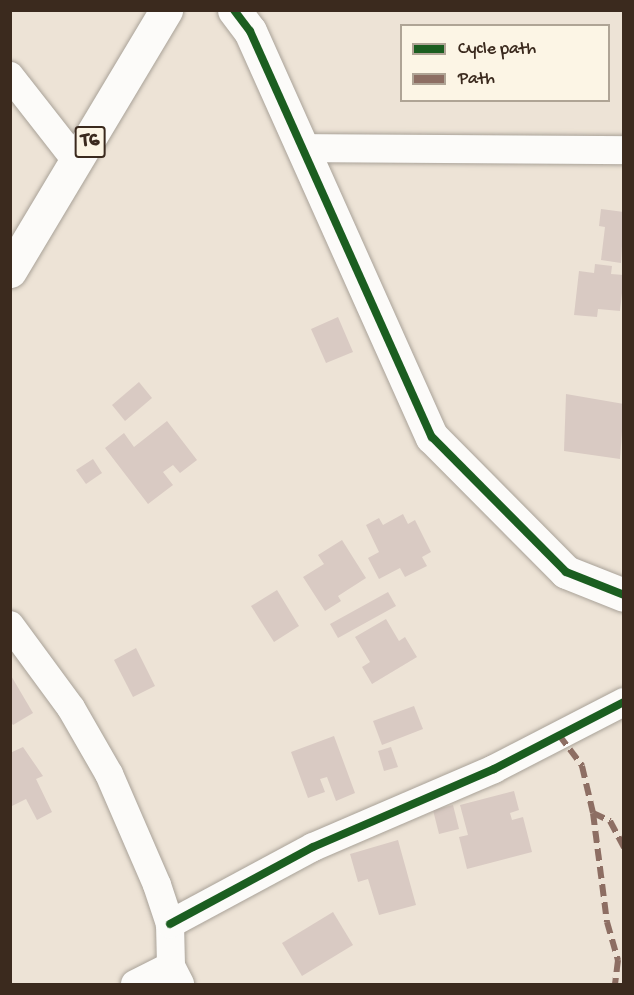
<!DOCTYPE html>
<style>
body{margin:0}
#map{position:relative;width:634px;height:995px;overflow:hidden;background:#ede3d6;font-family:"Gochi Hand",sans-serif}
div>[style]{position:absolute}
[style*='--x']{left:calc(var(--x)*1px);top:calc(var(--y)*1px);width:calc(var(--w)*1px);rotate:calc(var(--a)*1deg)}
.building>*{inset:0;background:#d9cac3}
.roads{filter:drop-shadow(0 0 2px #a9a298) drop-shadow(0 0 2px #a9a298)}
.street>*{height:28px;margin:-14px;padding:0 14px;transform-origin:14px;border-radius:14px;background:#fcfbf9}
.secondary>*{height:33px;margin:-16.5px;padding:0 16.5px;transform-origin:16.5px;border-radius:16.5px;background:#fcfbf9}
.highway>*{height:33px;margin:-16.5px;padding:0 16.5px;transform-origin:16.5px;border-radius:16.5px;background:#fcfbf9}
.quiet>*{height:6px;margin-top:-3px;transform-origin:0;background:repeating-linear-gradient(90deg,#8d6e63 0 12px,transparent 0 18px)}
.cycleway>*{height:8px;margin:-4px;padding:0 4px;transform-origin:4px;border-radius:4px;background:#1b5e20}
span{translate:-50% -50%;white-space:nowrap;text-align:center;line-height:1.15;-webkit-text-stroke:5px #fcf5e5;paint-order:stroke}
.shield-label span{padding:2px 4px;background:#fcf5e5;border:2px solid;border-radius:4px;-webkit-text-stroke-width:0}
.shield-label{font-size:21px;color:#3b2a1e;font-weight:700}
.frame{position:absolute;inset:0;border:12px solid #3b2a1e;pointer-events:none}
.legend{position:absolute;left:400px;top:24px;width:210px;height:78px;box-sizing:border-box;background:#fcf5e5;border:2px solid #afa495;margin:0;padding:8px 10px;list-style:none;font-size:18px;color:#3b2a1e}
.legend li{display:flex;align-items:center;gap:12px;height:30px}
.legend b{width:30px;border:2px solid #afa495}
</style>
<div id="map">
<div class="building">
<i style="clip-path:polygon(601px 209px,624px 212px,621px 263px,601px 260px,605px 227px,599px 226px)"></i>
<i style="clip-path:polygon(595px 264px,612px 266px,611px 274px,624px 275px,620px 311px,598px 309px,597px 317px,574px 315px,579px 271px,594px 273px)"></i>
<i style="clip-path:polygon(338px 317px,353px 352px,326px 363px,311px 329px)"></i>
<i style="clip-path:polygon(139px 382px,152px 398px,125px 421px,112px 405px)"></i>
<i style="clip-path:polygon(566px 394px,624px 404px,620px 459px,564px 451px)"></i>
<i style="clip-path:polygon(167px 421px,197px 460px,180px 473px,173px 465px,163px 472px,173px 485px,148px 504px,105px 448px,124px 433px,134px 447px)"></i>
<i style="clip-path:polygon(93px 459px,102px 473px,86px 484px,76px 470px)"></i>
<i style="clip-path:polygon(403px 514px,408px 524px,415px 520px,431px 552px,422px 557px,427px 566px,405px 577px,400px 568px,379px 579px,368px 558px,379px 552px,366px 525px,379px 518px,383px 525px)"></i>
<i style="clip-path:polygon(342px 540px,366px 578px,338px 596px,341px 601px,325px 611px,303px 577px,324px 564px,318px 555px)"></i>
<i style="clip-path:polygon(277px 590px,299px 626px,274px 642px,251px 606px)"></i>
<i style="clip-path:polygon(388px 592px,396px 606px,338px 638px,330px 624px)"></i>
<i style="clip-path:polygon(386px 619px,399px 641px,405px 637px,417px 657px,372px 684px,362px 667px,370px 662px,355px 637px)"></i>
<i style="clip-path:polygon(136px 648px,155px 686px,133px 697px,114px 660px)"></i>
<i style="clip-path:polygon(10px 674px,33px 713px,13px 725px,10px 721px)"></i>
<i style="clip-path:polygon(414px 706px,423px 729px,382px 745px,373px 721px)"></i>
<i style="clip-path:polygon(334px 736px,355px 793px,336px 801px,327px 777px,320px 779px,325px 792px,308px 798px,291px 752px)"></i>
<i style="clip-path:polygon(23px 747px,43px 776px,36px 779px,52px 812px,37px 820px,26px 799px,10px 807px,10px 753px)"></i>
<i style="clip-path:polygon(391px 747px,398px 767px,384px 771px,378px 751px)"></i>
<i style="clip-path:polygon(514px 791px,519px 810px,510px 813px,512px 820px,523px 817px,532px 852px,467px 869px,459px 837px,468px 835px,460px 805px)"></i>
<i style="clip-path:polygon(453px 805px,459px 829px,439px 834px,433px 810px)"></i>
<i style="clip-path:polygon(398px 840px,416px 905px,379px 915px,368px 879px,358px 882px,350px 854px)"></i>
<i style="clip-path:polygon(333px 912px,353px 945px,302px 976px,282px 943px)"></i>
</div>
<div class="roads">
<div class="street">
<i style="--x:10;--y:76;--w:110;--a:52"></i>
<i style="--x:302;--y:148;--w:322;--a:0.4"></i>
<i style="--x:10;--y:625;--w:103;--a:53.7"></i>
<i style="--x:71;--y:708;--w:76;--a:60.1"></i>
<i style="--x:109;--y:774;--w:121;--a:66.6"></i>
<i style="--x:157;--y:885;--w:41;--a:71.6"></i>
<i style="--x:170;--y:924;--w:42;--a:88.6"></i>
<i style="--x:171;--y:966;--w:20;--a:63"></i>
<i style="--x:170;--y:924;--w:162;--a:-28.3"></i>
<i style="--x:313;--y:847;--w:197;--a:-23.3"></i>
<i style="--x:494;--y:769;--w:146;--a:-27.3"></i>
<i style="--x:135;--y:984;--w:40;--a:-26.6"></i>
</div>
<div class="secondary">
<i style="--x:234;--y:10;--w:26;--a:53"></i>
<i style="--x:250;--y:31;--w:445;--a:65.9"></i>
<i style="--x:432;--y:437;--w:190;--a:45.2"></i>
<i style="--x:566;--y:572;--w:62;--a:21.6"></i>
</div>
<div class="highway">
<i style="--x:10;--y:271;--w:304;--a:-59.1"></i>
</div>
</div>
<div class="quiet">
<i style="--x:559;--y:735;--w:39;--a:53"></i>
<i style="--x:582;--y:766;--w:48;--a:76.8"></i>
<i style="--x:593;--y:813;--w:110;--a:82.7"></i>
<i style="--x:607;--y:922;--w:40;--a:74"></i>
<i style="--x:618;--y:960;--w:24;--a:97"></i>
<i style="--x:593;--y:813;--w:19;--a:25"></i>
<i style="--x:610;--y:821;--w:30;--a:62"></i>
</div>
<div class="cycleway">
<i style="--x:234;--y:10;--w:26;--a:53"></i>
<i style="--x:250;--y:31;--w:445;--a:65.9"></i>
<i style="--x:432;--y:437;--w:190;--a:45.2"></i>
<i style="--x:566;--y:572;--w:62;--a:21.6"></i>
<i style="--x:170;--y:924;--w:162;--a:-28.3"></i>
<i style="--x:313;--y:847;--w:197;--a:-23.3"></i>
<i style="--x:494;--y:769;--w:146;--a:-27.3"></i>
</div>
<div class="shield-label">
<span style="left:90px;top:142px">T6</span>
</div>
<div class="frame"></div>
<ul class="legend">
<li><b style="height:8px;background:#1b5e20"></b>Cycle path</li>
<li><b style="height:8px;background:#8d6e63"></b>Path</li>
</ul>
</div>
